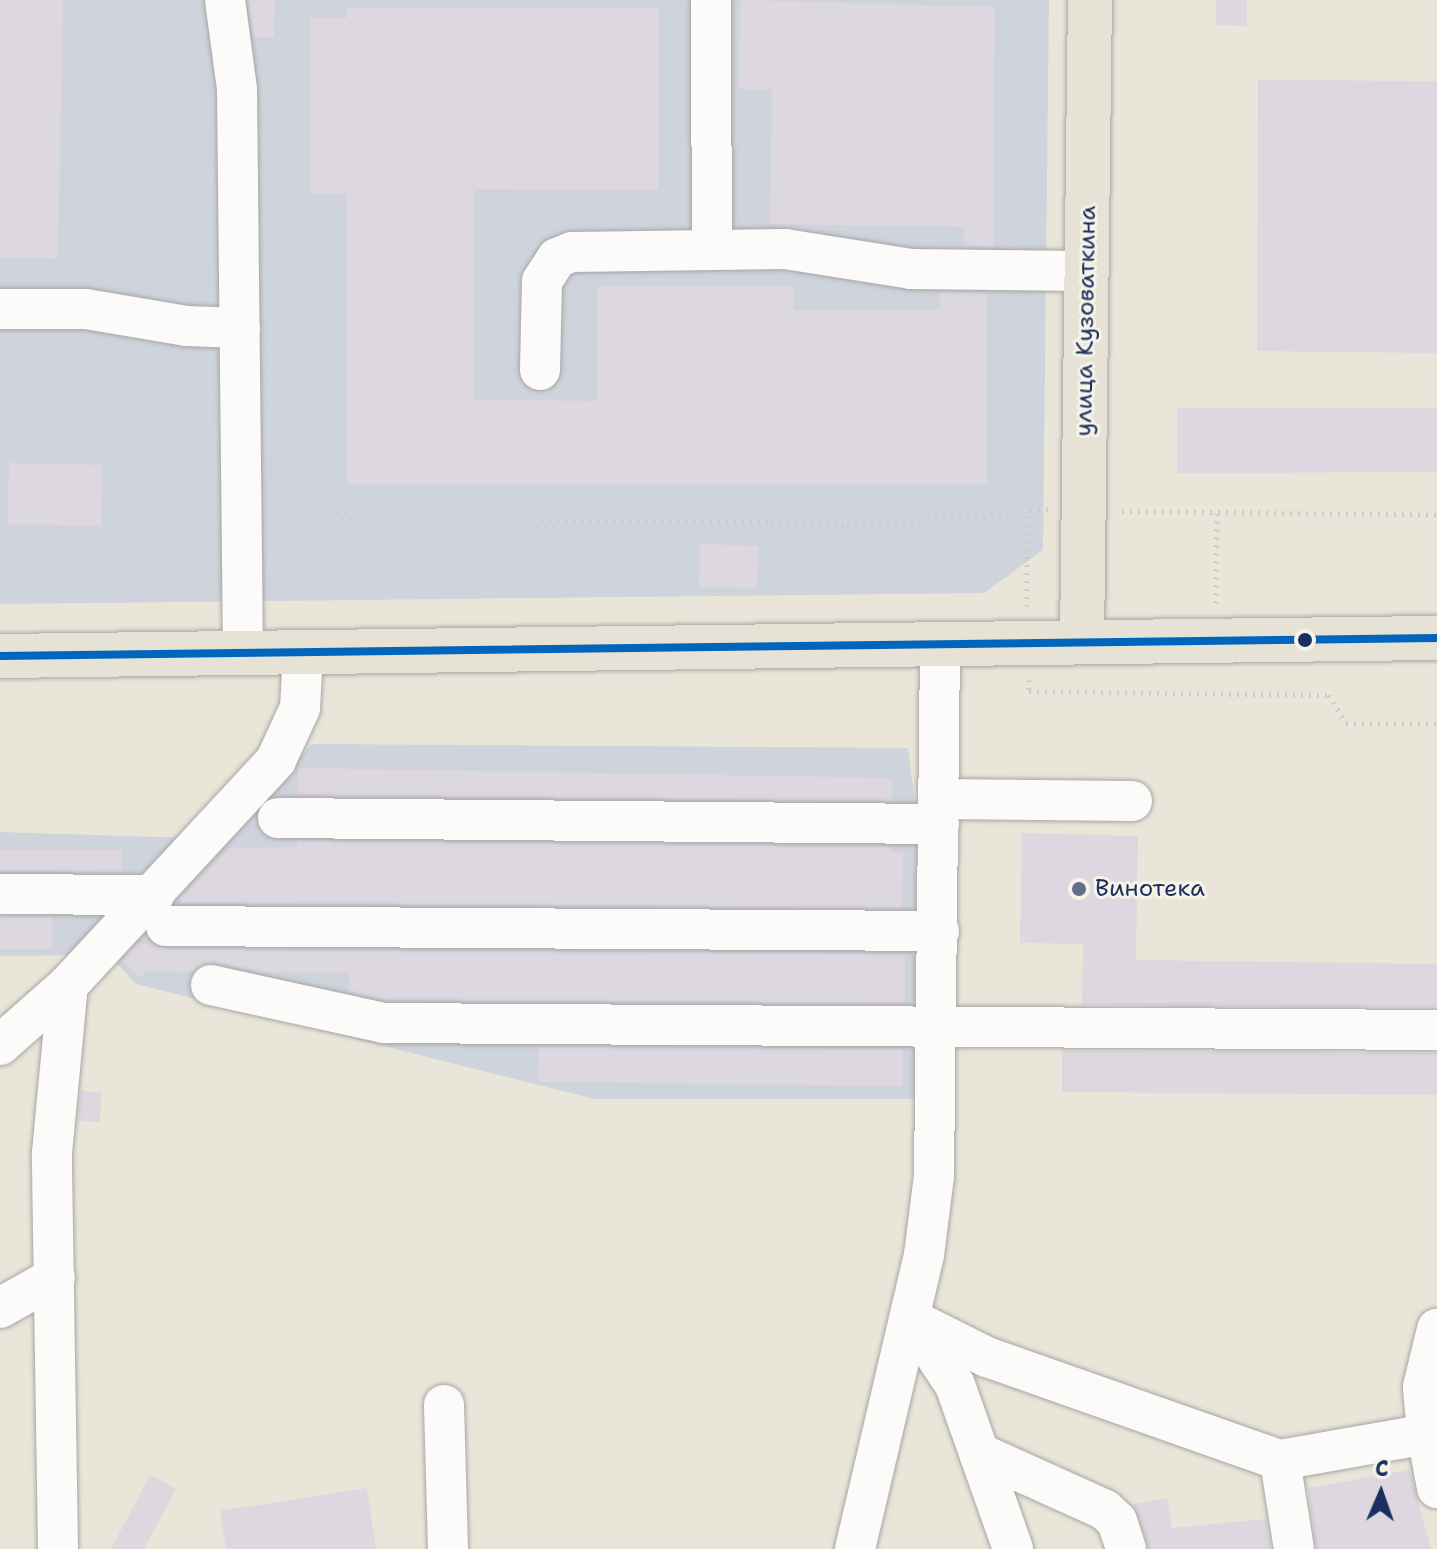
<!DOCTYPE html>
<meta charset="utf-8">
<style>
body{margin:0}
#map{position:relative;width:1437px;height:1549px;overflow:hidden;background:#e9e6d9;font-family:"Shantell Sans",sans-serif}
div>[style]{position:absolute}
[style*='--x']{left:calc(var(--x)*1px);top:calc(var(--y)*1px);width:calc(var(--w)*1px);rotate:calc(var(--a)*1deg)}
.industrial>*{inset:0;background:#cfd3dc}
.building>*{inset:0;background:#ddd7e0}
.path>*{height:5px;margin-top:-2.5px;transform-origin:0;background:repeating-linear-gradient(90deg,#cbcccc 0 2px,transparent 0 8px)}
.roads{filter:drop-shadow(0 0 2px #a6a7a6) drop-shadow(0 0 2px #a6a7a6)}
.minor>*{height:40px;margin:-20px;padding:0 20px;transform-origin:20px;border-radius:20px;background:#fcfbf9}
.major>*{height:44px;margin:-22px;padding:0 22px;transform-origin:22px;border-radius:22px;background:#e6e2d5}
.bus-1>*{height:8px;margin:-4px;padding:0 4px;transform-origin:4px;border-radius:4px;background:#0065bd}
.dots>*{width:22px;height:22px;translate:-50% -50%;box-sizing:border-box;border:4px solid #f7f3e8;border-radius:50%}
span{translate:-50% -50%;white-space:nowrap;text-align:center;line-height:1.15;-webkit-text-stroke:6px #f7f3e8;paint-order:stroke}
.street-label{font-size:24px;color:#1b2f5e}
.poi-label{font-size:24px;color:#1b2f5e}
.left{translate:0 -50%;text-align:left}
.north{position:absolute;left:1341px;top:1453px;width:80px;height:80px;-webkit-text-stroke:6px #f7f3e8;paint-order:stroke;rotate:2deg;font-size:22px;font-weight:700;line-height:32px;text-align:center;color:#1b2f5e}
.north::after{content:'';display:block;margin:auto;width:28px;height:36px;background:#1b2f5e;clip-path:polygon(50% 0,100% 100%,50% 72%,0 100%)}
</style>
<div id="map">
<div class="industrial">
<i style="clip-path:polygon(0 0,1049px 0,1043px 550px,984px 593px,0 604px)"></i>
<i style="clip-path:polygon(312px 744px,908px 748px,917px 817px,914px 1099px,595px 1099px,136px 984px,109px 955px,0 956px,0 832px,223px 839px)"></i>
</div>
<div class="building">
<i style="clip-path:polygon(0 0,63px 0,58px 259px,0 258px)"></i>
<i style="clip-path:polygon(248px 0,275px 0,274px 37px,253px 37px)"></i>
<i style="clip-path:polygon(740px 0,995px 7px,993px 247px,964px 247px,964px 227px,770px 224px,772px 89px,739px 89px)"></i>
<i style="clip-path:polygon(1216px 0,1247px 0,1247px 26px,1216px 25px)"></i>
<i style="clip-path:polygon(347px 8px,659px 8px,659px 190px,474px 189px,474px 400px,597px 401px,597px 287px,794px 287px,794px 310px,940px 310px,940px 292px,987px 293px,987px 484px,347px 484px,347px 193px,310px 193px,310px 18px,347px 18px)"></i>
<i style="clip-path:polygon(1258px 80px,1437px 81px,1437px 353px,1257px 351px)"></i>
<i style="clip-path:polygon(1177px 408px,1437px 408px,1437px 472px,1177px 473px)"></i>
<i style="clip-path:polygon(9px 463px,102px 465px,101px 526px,8px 524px)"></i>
<i style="clip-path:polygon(700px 544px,758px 546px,757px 588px,699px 587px)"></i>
<i style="clip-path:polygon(298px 768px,892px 778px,892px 801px,298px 795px)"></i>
<i style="clip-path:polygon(1022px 833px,1138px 836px,1136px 960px,1437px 964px,1437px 1007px,1082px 1005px,1083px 944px,1020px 943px)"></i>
<i style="clip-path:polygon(297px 841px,891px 847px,891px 852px,903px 852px,902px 908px,181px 903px,181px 897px,230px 848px,297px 847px)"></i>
<i style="clip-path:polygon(0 850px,121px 850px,122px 872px,0 871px)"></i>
<i style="clip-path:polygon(0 917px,52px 917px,52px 949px,0 949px)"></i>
<i style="clip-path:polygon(139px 942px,166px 949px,905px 954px,905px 1003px,387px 1000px,348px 992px,349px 973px,259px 972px,215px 962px,193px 972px,146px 971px,139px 978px,122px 960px)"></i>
<i style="clip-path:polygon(539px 1047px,903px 1049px,903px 1086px,538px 1082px)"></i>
<i style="clip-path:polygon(1062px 1051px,1437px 1053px,1437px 1095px,1062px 1092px)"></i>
<i style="clip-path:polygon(81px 1091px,101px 1092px,100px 1122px,78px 1121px)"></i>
<i style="clip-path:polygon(1410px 1470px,1431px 1549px,1316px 1549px,1308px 1488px)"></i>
<i style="clip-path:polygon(150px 1475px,176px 1489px,144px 1549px,111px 1549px)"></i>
<i style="clip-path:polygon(367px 1488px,376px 1549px,226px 1549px,220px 1511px)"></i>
<i style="clip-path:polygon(1167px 1498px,1172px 1528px,1266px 1519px,1271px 1549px,1148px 1549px,1134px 1504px)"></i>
</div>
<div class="path">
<i style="--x:1122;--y:511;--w:315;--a:0.7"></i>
<i style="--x:342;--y:519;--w:428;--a:0.3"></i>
<i style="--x:770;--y:521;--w:77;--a:3.7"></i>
<i style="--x:847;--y:526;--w:202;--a:-4.8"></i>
<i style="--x:1216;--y:603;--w:91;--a:-89.4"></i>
<i style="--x:1027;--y:606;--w:95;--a:-90"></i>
<i style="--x:1029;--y:680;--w:11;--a:90"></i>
<i style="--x:1029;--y:691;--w:300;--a:0.8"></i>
<i style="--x:1329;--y:695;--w:33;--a:59"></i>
<i style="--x:1346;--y:723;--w:91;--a:0"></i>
</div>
<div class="roads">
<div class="minor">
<i style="--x:225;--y:0;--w:90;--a:82.3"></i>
<i style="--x:237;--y:89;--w:564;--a:89.39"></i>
<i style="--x:711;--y:0;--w:250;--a:89.8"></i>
<i style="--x:0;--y:309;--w:86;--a:0"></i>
<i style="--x:86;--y:309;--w:102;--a:9.6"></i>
<i style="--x:187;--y:326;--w:53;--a:2.2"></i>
<i style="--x:540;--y:370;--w:89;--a:-88.7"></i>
<i style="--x:542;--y:281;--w:27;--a:-57"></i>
<i style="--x:557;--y:258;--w:16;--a:-22"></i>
<i style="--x:572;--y:252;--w:213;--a:-0.8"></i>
<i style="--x:785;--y:249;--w:128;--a:9"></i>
<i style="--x:911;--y:269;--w:175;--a:0.7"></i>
<i style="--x:940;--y:799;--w:192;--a:0.6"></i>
<i style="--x:278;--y:818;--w:661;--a:0.52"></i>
<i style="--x:0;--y:894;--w:154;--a:0.4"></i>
<i style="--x:166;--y:926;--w:773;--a:0.37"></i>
<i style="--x:211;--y:985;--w:177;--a:12.4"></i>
<i style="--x:384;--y:1023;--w:1053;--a:0.38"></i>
<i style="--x:0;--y:1045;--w:91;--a:-41.4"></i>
<i style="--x:68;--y:985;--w:306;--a:-47.2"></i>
<i style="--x:276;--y:760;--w:57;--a:-65.2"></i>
<i style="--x:300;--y:708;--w:55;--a:-86.9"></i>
<i style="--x:0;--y:1308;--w:63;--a:-29.4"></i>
<i style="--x:911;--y:1319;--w:85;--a:26.6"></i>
<i style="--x:987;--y:1357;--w:311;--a:19.4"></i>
<i style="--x:1280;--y:1460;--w:149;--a:-10"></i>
<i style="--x:1427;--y:1434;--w:47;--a:-94.9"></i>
<i style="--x:1423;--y:1387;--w:60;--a:-76.4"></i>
<i style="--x:915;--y:1325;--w:72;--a:56.3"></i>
<i style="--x:955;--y:1385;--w:174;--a:70.5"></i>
<i style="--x:444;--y:1405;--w:144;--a:88.4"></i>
<i style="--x:1427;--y:1434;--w:55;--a:79.5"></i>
<i style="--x:979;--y:1453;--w:138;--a:24.3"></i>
<i style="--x:1105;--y:1510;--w:16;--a:43"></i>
<i style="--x:1117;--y:1521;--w:29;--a:72"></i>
<i style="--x:1280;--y:1460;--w:90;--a:81.1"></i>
<i style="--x:58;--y:1549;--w:396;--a:-90.9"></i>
<i style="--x:52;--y:1153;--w:169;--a:-84.6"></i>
<i style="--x:855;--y:1549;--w:302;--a:-76.8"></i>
<i style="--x:924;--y:1255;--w:80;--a:-82.8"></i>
<i style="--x:934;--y:1176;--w:532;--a:-89.35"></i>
</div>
<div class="major">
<i style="--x:1082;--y:642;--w:642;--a:-89.29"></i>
<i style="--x:0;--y:656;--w:1437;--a:-0.72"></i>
</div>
</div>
<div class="bus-1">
<i style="--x:0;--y:656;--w:1437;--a:-0.72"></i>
</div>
<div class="dots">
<i style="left:1305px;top:640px;background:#1b2f5e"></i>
<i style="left:1079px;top:889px;background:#636f89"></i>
</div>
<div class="street-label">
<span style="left:1086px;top:321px;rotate:-89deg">улица Кузоваткина</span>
</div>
<div class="poi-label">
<span class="left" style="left:1095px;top:889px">Винотека</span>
</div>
<div class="north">С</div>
</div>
